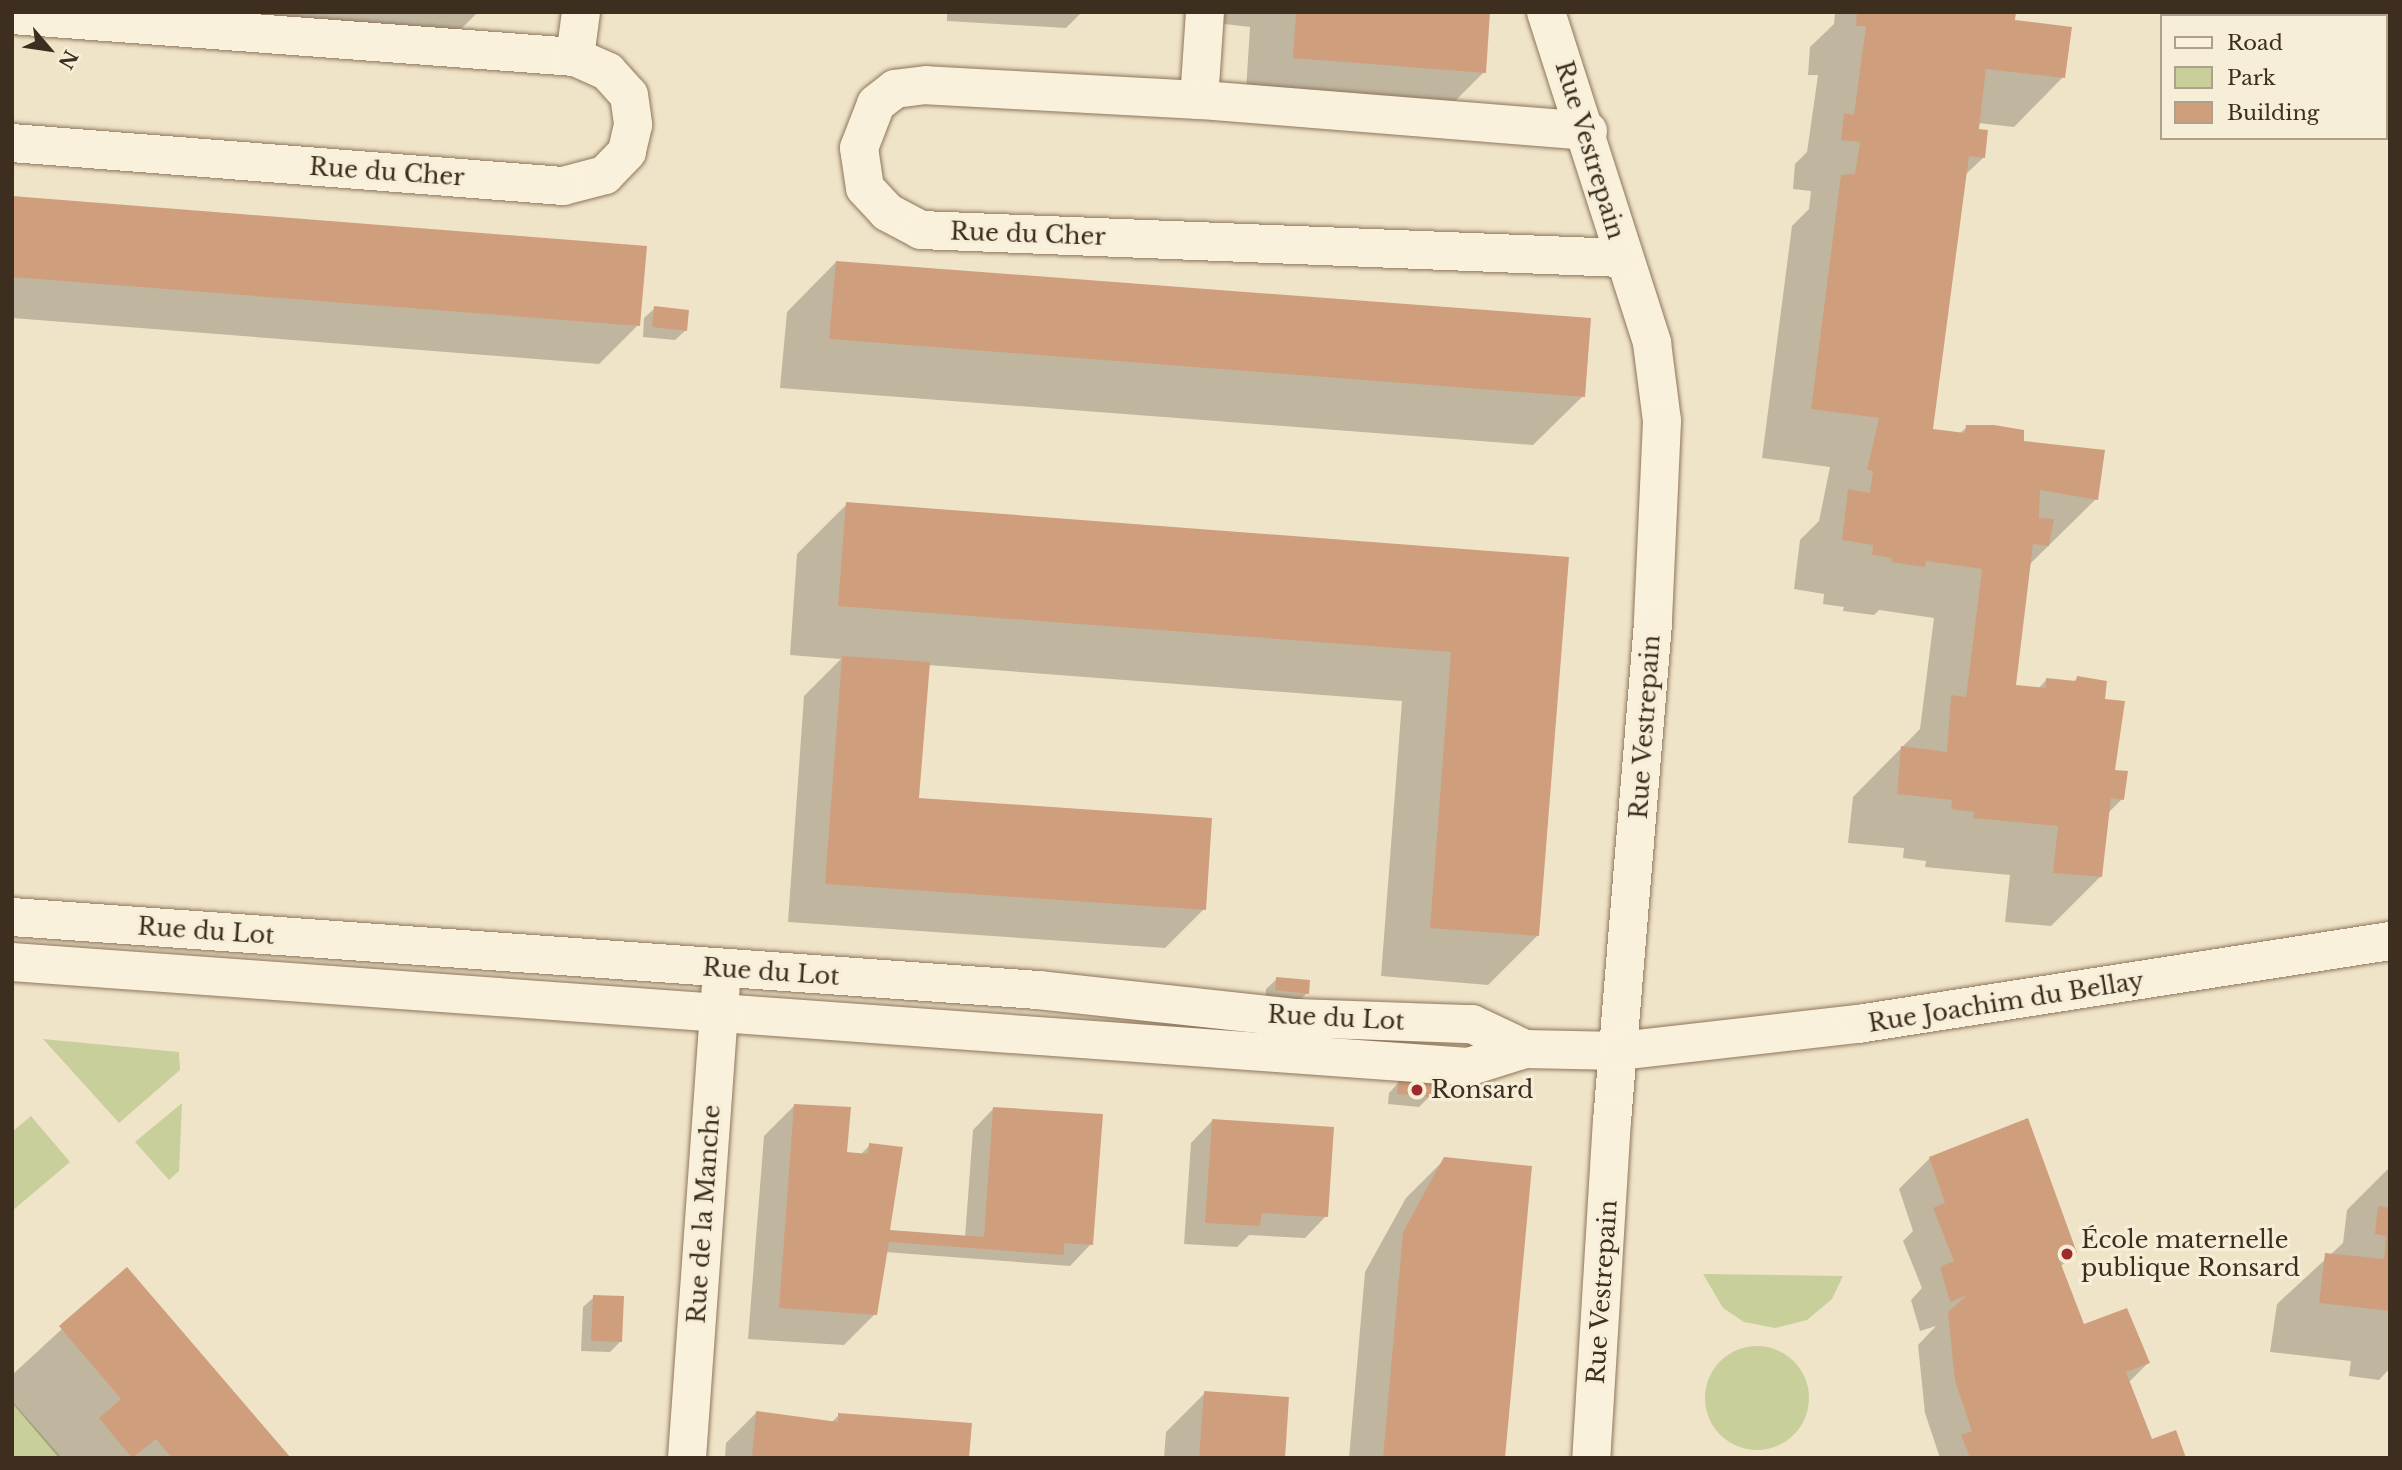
<!DOCTYPE html>
<meta charset="utf-8">
<style>
body{margin:0}
#map{position:relative;width:2402px;height:1470px;overflow:hidden;background:#f0e4c8;font-family:"Libre Baskerville",serif}
div>[style]{position:absolute}
[style*='--x']{left:calc(var(--x)*1px);top:calc(var(--y)*1px);width:calc(var(--w)*1px);rotate:calc(var(--a)*1deg)}
.green>*{inset:0;background:#c9cf9b}
.round{border-radius:50%}
.shadow>*{inset:0;background:#0003}
.building>*{inset:0;background:#cf9f7d}
.roads{filter:drop-shadow(0 0 2px #8d765c) drop-shadow(0 0 2px #8d765c)}
.minor>*{height:38px;margin:-19px;padding:0 19px;transform-origin:19px;border-radius:19px;background:#faf1dc}
.dots>*{width:19px;height:19px;translate:-50% -50%;box-sizing:border-box;border:4px solid #f7eed8;border-radius:50%}
span{translate:-50% -50%;white-space:nowrap;text-align:center;line-height:1.15;-webkit-text-stroke:6px #f7eed8;paint-order:stroke}
.street-label{font-size:24px;color:#3d2e20}
.poi-label{font-size:24px;color:#3d2e20}
.left{translate:0 -50%;text-align:left}
.frame{position:absolute;inset:0;border:14px solid #3d2e20;pointer-events:none}
.legend{position:absolute;left:2160px;top:14px;width:228px;height:126px;box-sizing:border-box;background:#f7eed8;border:2px solid #ada18e;margin:0;padding:9px 12px;list-style:none;font-size:21px;color:#3d2e20}
.legend li{display:flex;align-items:center;gap:14px;height:35px}
.legend b{width:35px;border:2px solid #ada18e}
.north{position:absolute;left:14px;top:14px;width:70px;height:70px;-webkit-text-stroke:5px #f7eed8;paint-order:stroke;rotate:119deg;font-size:19px;font-weight:700;line-height:28px;text-align:center;color:#3d2e20}
.north::after{content:'';display:block;margin:auto;width:24px;height:32px;background:#3d2e20;clip-path:polygon(50% 0,100% 100%,50% 72%,0 100%)}
</style>
<div id="map">
<div class="green">
<i style="clip-path:polygon(43px 1039px,179px 1052px,180px 1070px,119px 1123px)"></i>
<i style="clip-path:polygon(182px 1103px,179px 1171px,169px 1180px,135px 1142px)"></i>
<i style="clip-path:polygon(31px 1116px,70px 1162px,12px 1211px,12px 1132px)"></i>
<i style="clip-path:polygon(1703px 1274px,1704px 1274px,1843px 1276px,1832px 1299px,1807px 1320px,1775px 1328px,1744px 1322px,1723px 1308px)"></i>
<i class="round" style="left:1705px;top:1346px;width:104px;height:104px"></i>
<i style="clip-path:polygon(12px 1401px,62px 1458px,12px 1458px)"></i>
</div>
<div class="shadow">
<i style="clip-path:polygon(12px 12px,478px 12px,443px 47px)"></i>
<i style="clip-path:polygon(947px 12px,1082px 12px,1066px 28px,947px 21px)"></i>
<i style="clip-path:polygon(1199px 12px,1488px 12px,1484px 72px,1435px 121px,1245px 107px,1250px 27px,1199px 21px)"></i>
<i style="clip-path:polygon(1835px 12px,2014px 12px,2013px 22px,2063px 77px,2014px 127px,1978px 123px,1984px 157px,1964px 176px,1931px 431px,1959px 434px,1967px 427px,2022px 442px,2096px 499px,2029px 565px,2014px 686px,2038px 689px,2047px 679px,2073px 682px,2078px 678px,2103px 700px,2113px 772px,2122px 799px,2107px 814px,2101px 876px,2051px 926px,2005px 922px,2010px 875px,1925px 867px,1926px 861px,1903px 858px,1904px 848px,1848px 843px,1853px 797px,1920px 729px,1934px 618px,1879px 610px,1874px 615px,1843px 611px,1844px 607px,1823px 604px,1824px 594px,1794px 589px,1800px 540px,1819px 521px,1830px 467px,1762px 458px,1792px 226px,1809px 209px,1811px 191px,1793px 189px,1795px 164px,1807px 152px,1818px 75px,1808px 75px,1810px 47px,1834px 24px)"></i>
<i style="clip-path:polygon(12px 198px,638px 325px,599px 364px,12px 318px)"></i>
<i style="clip-path:polygon(836px 262px,1583px 396px,1533px 445px,780px 388px,787px 312px)"></i>
<i style="clip-path:polygon(655px 308px,686px 330px,675px 340px,643px 337px,644px 318px)"></i>
<i style="clip-path:polygon(847px 504px,1567px 558px,1538px 935px,1488px 985px,1381px 976px,1402px 701px,928px 665px,918px 800px,1204px 909px,1165px 948px,788px 922px,804px 696px,841px 659px,790px 655px,797px 554px)"></i>
<i style="clip-path:polygon(1277px 979px,1307px 993px,1297px 1003px,1266px 1000px,1266px 989px)"></i>
<i style="clip-path:polygon(1399px 1082px,1430px 1096px,1419px 1107px,1388px 1104px,1389px 1093px)"></i>
<i style="clip-path:polygon(795px 1105px,845px 1154px,860px 1155px,870px 1145px,888px 1231px,965px 1237px,973px 1130px,994px 1108px,1091px 1244px,1070px 1266px,885px 1252px,875px 1314px,844px 1345px,748px 1339px,764px 1136px)"></i>
<i style="clip-path:polygon(1212px 1121px,1326px 1216px,1305px 1238px,1249px 1235px,1237px 1247px,1184px 1244px,1191px 1143px)"></i>
<i style="clip-path:polygon(1930px 1158px,2075px 1253px,2060px 1267px,2083px 1326px,2148px 1363px,2128px 1383px,2150px 1439px,2184px 1458px,1940px 1458px,1925px 1413px,1918px 1345px,1936px 1326px,1920px 1331px,1911px 1300px,1922px 1288px,1903px 1241px,1913px 1231px,1899px 1189px)"></i>
<i style="clip-path:polygon(1445px 1159px,1504px 1458px,1349px 1458px,1365px 1272px,1406px 1198px)"></i>
<i style="clip-path:polygon(2390px 1167px,2390px 1368px,2379px 1380px,2349px 1376px,2351px 1361px,2270px 1352px,2277px 1304px,2343px 1243px,2347px 1210px)"></i>
<i style="clip-path:polygon(127px 1269px,289px 1458px,59px 1458px,12px 1403px,12px 1375px)"></i>
<i style="clip-path:polygon(594px 1297px,621px 1341px,610px 1352px,581px 1351px,583px 1307px)"></i>
<i style="clip-path:polygon(1205px 1393px,1283px 1458px,1164px 1458px,1166px 1432px)"></i>
<i style="clip-path:polygon(757px 1412px,831px 1423px,839px 1415px,968px 1458px,725px 1458px,726px 1443px)"></i>
</div>
<div class="building">
<i style="clip-path:polygon(1296px 12px,1490px 12px,1486px 73px,1293px 58px)"></i>
<i style="clip-path:polygon(1857px 12px,2016px 12px,2015px 20px,2072px 27px,2065px 78px,1986px 69px,1979px 129px,1988px 130px,1985px 158px,1969px 156px,1933px 429px,1965px 433px,1966px 425px,1994px 425px,2024px 430px,2024px 441px,2105px 450px,2098px 500px,2040px 490px,2039px 518px,2054px 519px,2049px 546px,2033px 544px,2016px 685px,2046px 688px,2046px 678px,2076px 681px,2077px 676px,2107px 681px,2105px 699px,2125px 701px,2115px 770px,2128px 771px,2124px 800px,2111px 798px,2102px 877px,2053px 873px,2058px 826px,1973px 818px,1974px 812px,1951px 809px,1952px 800px,1897px 794px,1901px 746px,1947px 752px,1951px 695px,1966px 697px,1982px 569px,1926px 561px,1925px 567px,1891px 562px,1892px 558px,1872px 555px,1873px 545px,1842px 540px,1848px 489px,1870px 493px,1873px 471px,1867px 470px,1879px 418px,1811px 409px,1841px 175px,1855px 174px,1860px 142px,1841px 140px,1844px 113px,1854px 115px,1866px 26px,1856px 26px)"></i>
<i style="clip-path:polygon(12px 196px,647px 246px,640px 326px,12px 277px)"></i>
<i style="clip-path:polygon(836px 261px,1591px 318px,1585px 397px,829px 339px)"></i>
<i style="clip-path:polygon(654px 306px,689px 310px,687px 331px,652px 327px)"></i>
<i style="clip-path:polygon(846px 502px,1569px 557px,1539px 936px,1430px 928px,1451px 652px,838px 606px)"></i>
<i style="clip-path:polygon(842px 656px,930px 662px,919px 798px,1212px 818px,1206px 910px,825px 884px)"></i>
<i style="clip-path:polygon(1276px 977px,1310px 980px,1309px 994px,1275px 990px)"></i>
<i style="clip-path:polygon(1398px 1080px,1432px 1084px,1431px 1097px,1397px 1094px)"></i>
<i style="clip-path:polygon(794px 1104px,851px 1107px,847px 1152px,868px 1154px,869px 1143px,903px 1147px,890px 1230px,984px 1237px,993px 1107px,1103px 1114px,1093px 1245px,1064px 1243px,1064px 1255px,889px 1242px,877px 1315px,779px 1308px)"></i>
<i style="clip-path:polygon(2028px 1118px,2077px 1253px,2059px 1259px,2084px 1324px,2127px 1308px,2150px 1363px,2126px 1372px,2152px 1439px,2176px 1430px,2186px 1458px,1970px 1458px,1961px 1435px,1972px 1431px,1955px 1381px,1948px 1312px,1967px 1295px,1950px 1302px,1940px 1267px,1954px 1261px,1933px 1208px,1945px 1203px,1929px 1157px)"></i>
<i style="clip-path:polygon(1212px 1119px,1334px 1127px,1328px 1217px,1262px 1213px,1260px 1226px,1205px 1223px)"></i>
<i style="clip-path:polygon(1444px 1157px,1532px 1166px,1505px 1458px,1383px 1458px,1403px 1232px)"></i>
<i style="clip-path:polygon(2378px 1206px,2390px 1208px,2390px 1311px,2319px 1303px,2325px 1253px,2384px 1259px,2386px 1236px,2375px 1234px)"></i>
<i style="clip-path:polygon(127px 1267px,291px 1458px,172px 1458px,156px 1439px,132px 1458px,99px 1418px,121px 1399px,59px 1326px)"></i>
<i style="clip-path:polygon(593px 1295px,624px 1296px,622px 1342px,591px 1341px)"></i>
<i style="clip-path:polygon(1204px 1391px,1289px 1397px,1285px 1458px,1199px 1458px)"></i>
<i style="clip-path:polygon(756px 1411px,838px 1422px,838px 1413px,972px 1423px,969px 1458px,752px 1458px)"></i>
</div>
<div class="roads">
<div class="minor">
<i style="--x:1546;--y:12;--w:348;--a:72.2"></i>
<i style="--x:1652;--y:343;--w:79;--a:82.7"></i>
<i style="--x:1662;--y:421;--w:202;--a:92.6"></i>
<i style="--x:1653;--y:623;--w:498;--a:94.7"></i>
<i style="--x:1612;--y:1119;--w:340;--a:93.5"></i>
<i style="--x:12;--y:15;--w:565;--a:4.27"></i>
<i style="--x:575;--y:57;--w:36;--a:24"></i>
<i style="--x:608;--y:72;--w:31;--a:48"></i>
<i style="--x:629;--y:95;--w:30;--a:82"></i>
<i style="--x:633;--y:125;--w:28;--a:103"></i>
<i style="--x:627;--y:152;--w:32;--a:134"></i>
<i style="--x:605;--y:175;--w:43;--a:165.3"></i>
<i style="--x:563;--y:186;--w:553;--a:-175.54"></i>
<i style="--x:575;--y:57;--w:45;--a:-82.4"></i>
<i style="--x:1199;--y:100;--w:88;--a:-86.1"></i>
<i style="--x:1588;--y:131;--w:390;--a:-175.4"></i>
<i style="--x:1199;--y:100;--w:273;--a:-176.9"></i>
<i style="--x:926;--y:85;--w:31;--a:173"></i>
<i style="--x:895;--y:89;--w:24;--a:142"></i>
<i style="--x:876;--y:104;--w:47;--a:111.1"></i>
<i style="--x:859;--y:148;--w:40;--a:81.5"></i>
<i style="--x:865;--y:188;--w:33;--a:47"></i>
<i style="--x:887;--y:212;--w:38;--a:28"></i>
<i style="--x:921;--y:230;--w:702;--a:2.29"></i>
<i style="--x:12;--y:917;--w:1029;--a:4.07"></i>
<i style="--x:1038;--y:990;--w:260;--a:6.2"></i>
<i style="--x:1296;--y:1018;--w:176;--a:2"></i>
<i style="--x:1472;--y:1024;--w:59;--a:25.3"></i>
<i style="--x:12;--y:962;--w:1460;--a:4.12"></i>
<i style="--x:1468;--y:1067;--w:60;--a:-17.5"></i>
<i style="--x:1525;--y:1049;--w:95;--a:1.2"></i>
<i style="--x:1620;--y:1051;--w:240;--a:-6.5"></i>
<i style="--x:1858;--y:1024;--w:538;--a:-8.87"></i>
<i style="--x:687;--y:1458;--w:470;--a:-85.9"></i>
</div>
</div>
<div class="dots">
<i style="left:1417px;top:1090px;background:#9e2a2b"></i>
<i style="left:2067px;top:1254px;background:#9e2a2b"></i>
</div>
<div class="street-label">
<span style="left:1590px;top:150px;rotate:73deg">Rue Vestrepain</span>
<span style="left:387px;top:172px;rotate:4deg">Rue du Cher</span>
<span style="left:1028px;top:234px;rotate:2deg">Rue du Cher</span>
<span style="left:1645px;top:727px;rotate:-86deg">Rue Vestrepain</span>
<span style="left:206px;top:931px;rotate:4deg">Rue du Lot</span>
<span style="left:771px;top:972px;rotate:4deg">Rue du Lot</span>
<span style="left:2006px;top:1002px;rotate:-9deg">Rue Joachim du Bellay</span>
<span style="left:1336px;top:1018px;rotate:3deg">Rue du Lot</span>
<span style="left:704px;top:1214px;rotate:-86deg">Rue de la Manche</span>
<span style="left:1602px;top:1292px;rotate:-86deg">Rue Vestrepain</span>
</div>
<div class="poi-label">
<span class="left" style="left:1431px;top:1090px">Ronsard</span>
<span class="left" style="left:2081px;top:1254px">École maternelle<br>publique Ronsard</span>
</div>
<div class="frame"></div>
<ul class="legend">
<li><b style="height:9px;background:#faf1dc"></b>Road</li>
<li><b style="height:19px;background:#c9cf9b"></b>Park</li>
<li><b style="height:19px;background:#cf9f7d"></b>Building</li>
</ul>
<div class="north">N</div>
</div>
